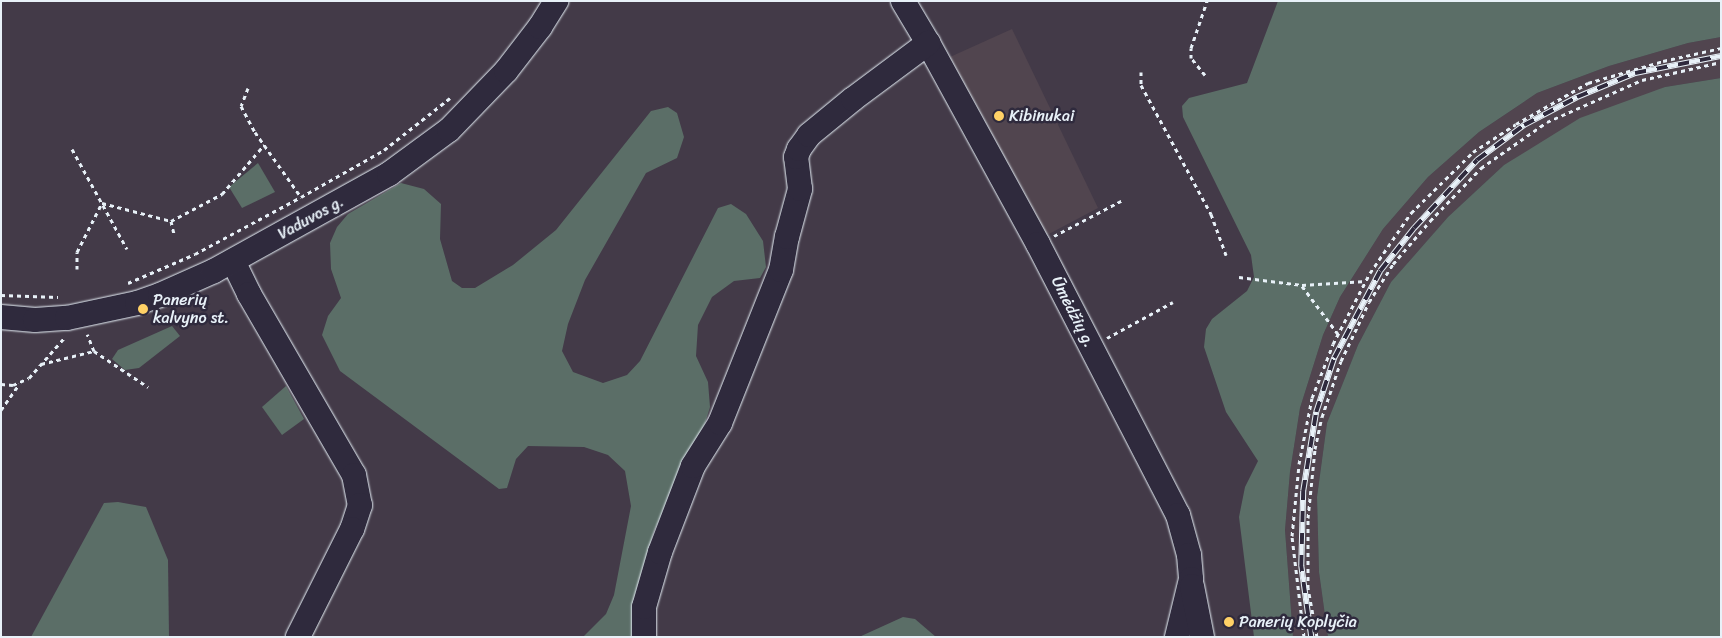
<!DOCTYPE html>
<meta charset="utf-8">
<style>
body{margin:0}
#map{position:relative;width:1722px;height:638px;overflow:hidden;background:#433a48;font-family:Sriracha,sans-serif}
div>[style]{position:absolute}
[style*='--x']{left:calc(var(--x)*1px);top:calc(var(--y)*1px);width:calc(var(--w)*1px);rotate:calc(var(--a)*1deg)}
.built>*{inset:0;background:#51454f}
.green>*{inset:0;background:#5b6e67}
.path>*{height:3px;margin-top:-1.5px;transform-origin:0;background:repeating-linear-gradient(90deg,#e8f1f8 0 4px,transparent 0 8px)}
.roads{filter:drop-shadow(0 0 1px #e8f1f8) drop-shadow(0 0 1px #e8f1f8)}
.minor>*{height:24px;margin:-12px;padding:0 12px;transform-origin:12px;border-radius:12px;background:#2f2a3d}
.rail>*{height:5.5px;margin-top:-2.75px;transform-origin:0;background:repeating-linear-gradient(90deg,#2f2a3d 0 11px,#e8f1f8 0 22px);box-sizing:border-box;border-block:1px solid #e8f1f8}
.dots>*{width:14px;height:14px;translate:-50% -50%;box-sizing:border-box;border:2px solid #2f2a3d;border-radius:50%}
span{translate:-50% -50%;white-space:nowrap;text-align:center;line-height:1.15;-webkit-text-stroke:5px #2f2a3d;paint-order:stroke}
.poi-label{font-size:16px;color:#e8f1f8}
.left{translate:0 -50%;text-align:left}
.street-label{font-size:16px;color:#e8f1f8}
.frame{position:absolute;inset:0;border:2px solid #e8f1f8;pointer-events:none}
</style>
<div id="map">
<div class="built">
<i style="clip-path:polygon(1012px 29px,1098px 208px,1047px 235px,950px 57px)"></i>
<i style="clip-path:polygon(1721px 37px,1721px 78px,1665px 87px,1504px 165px,1448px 217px,1391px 282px,1358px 345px,1327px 423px,1317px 497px,1319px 572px,1328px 637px,1293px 637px,1285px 530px,1290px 472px,1300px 408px,1323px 335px,1340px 297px,1383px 229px,1428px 177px,1479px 132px,1537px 93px,1609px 66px,1688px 43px)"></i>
</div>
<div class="green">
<i style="clip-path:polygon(1278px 1px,1721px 1px,1721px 37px,1688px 43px,1609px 66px,1537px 93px,1479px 132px,1428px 177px,1383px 229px,1340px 297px,1323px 335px,1300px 408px,1290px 472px,1285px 530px,1293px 637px,1254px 637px,1239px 517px,1245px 487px,1258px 461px,1226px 412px,1204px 347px,1206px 329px,1212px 319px,1247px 291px,1254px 277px,1251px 255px,1183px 117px,1182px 106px,1189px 98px,1247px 83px)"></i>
<i style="clip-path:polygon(1721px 78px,1721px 637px,1328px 637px,1319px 572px,1317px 497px,1327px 423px,1358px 345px,1391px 282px,1448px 217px,1504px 165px,1580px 118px,1665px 87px)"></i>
<i style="clip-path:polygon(668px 107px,677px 113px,684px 137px,677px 158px,646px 173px,585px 280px,568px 324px,562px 351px,573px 372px,603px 383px,627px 375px,640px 361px,718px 208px,731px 204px,746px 214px,763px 241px,766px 267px,760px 278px,734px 281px,712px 297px,698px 325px,696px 356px,708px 382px,710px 407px,705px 423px,654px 531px,635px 598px,633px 637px,583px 637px,606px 614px,614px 595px,631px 506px,625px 471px,608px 455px,584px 447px,528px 446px,516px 459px,507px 488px,499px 489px,340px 371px,322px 335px,328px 316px,341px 298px,331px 269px,330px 243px,337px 227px,348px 214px,401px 183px,424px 189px,441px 204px,440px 239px,452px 281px,462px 288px,475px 288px,513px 265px,556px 230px,651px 111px)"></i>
<i style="clip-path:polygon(258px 163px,275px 192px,242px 208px,229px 187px)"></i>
<i style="clip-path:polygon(172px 326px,180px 336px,139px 368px,125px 370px,112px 359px,118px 350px)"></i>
<i style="clip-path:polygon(286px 386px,304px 419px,282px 435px,262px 407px)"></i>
<i style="clip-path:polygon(118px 502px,146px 507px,168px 560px,169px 637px,31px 637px,104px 503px)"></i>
<i style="clip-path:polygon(903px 617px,915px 619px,936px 637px,859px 637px)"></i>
</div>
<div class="path">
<i style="--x:1141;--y:72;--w:13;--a:90"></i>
<i style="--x:1141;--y:85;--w:147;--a:61.5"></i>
<i style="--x:1211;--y:214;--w:44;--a:69.9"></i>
<i style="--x:1205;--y:75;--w:22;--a:-129"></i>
<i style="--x:1191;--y:58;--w:10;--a:-90"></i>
<i style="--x:1191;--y:48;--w:50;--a:-71.2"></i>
<i style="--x:248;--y:88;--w:19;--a:111"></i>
<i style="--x:241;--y:106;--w:30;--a:62"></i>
<i style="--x:255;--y:132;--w:80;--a:54.7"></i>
<i style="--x:72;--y:149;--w:114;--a:61.2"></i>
<i style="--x:171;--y:221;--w:58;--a:-27.9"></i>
<i style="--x:222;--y:194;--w:65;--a:-49.4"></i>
<i style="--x:1054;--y:236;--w:76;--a:-27.6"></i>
<i style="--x:77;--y:269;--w:17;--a:-90"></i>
<i style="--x:77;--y:252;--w:55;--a:-63"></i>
<i style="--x:102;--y:203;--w:71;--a:14.6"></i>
<i style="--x:171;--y:221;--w:13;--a:77"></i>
<i style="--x:1239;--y:277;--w:64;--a:7.2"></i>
<i style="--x:1302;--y:285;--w:64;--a:-3.6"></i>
<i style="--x:128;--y:283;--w:73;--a:-23.4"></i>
<i style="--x:195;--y:254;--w:120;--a:-28.3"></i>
<i style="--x:301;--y:197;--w:95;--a:-29.5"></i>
<i style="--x:384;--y:150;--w:84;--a:-38.2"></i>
<i style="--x:1302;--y:286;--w:60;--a:53.1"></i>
<i style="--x:1;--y:295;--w:57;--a:2"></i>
<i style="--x:1107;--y:338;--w:75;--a:-28.6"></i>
<i style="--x:94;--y:351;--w:65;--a:33.7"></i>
<i style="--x:41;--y:364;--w:55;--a:-13.8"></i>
<i style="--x:94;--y:351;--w:18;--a:-112"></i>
<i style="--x:1;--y:384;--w:12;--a:5"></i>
<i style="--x:13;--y:385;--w:17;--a:-24"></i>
<i style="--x:29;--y:378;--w:55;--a:-48.7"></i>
<i style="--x:1;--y:410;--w:32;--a:-55"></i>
<i style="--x:1304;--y:637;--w:102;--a:-96.8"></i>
<i style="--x:1292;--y:536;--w:72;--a:-84.4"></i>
<i style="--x:1299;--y:464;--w:67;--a:-78.9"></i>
<i style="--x:1312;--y:398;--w:58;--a:-68.7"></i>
<i style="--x:1333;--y:344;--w:80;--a:-62.5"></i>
<i style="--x:1370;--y:273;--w:73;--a:-55.7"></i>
<i style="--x:1411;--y:213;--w:87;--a:-44.5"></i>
<i style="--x:1473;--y:152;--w:51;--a:-33.1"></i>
<i style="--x:1516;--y:124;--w:83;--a:-29.7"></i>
<i style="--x:1588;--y:83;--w:78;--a:-16.3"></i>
<i style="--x:1663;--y:61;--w:59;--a:-12.6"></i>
<i style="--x:1317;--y:637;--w:50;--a:-100.4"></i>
<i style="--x:1308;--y:588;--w:70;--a:-90"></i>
<i style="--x:1308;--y:518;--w:69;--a:-84.2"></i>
<i style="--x:1315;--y:449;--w:33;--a:-78"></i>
<i style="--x:1322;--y:417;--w:59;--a:-71.3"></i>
<i style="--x:1341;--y:361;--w:65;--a:-64.6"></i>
<i style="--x:1369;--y:302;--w:45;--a:-57.7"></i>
<i style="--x:1393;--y:264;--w:57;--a:-49.3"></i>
<i style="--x:1430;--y:221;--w:74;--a:-46.1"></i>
<i style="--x:1481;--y:168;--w:80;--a:-34.9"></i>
<i style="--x:1547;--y:122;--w:104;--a:-23.9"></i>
<i style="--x:1642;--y:80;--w:81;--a:-12.8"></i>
</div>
<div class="roads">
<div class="minor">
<i style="--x:903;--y:1;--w:49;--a:59.2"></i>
<i style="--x:928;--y:43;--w:229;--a:61.3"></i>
<i style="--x:1038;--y:244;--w:305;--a:62.7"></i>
<i style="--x:1178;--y:515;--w:41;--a:74.6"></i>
<i style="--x:1189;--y:555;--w:24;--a:85"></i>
<i style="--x:1191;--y:579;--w:60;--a:103.6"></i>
<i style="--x:233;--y:261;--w:37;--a:64"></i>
<i style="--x:249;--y:294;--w:209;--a:59.9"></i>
<i style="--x:354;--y:475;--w:31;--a:79"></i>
<i style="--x:360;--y:505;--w:25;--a:108"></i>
<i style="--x:352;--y:529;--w:121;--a:116.6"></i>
<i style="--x:1;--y:317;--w:34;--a:5"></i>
<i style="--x:35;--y:320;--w:32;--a:-4"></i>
<i style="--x:67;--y:318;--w:72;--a:-12.1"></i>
<i style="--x:137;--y:303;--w:24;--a:-19"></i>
<i style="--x:160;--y:295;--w:59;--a:-24"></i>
<i style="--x:214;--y:271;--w:200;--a:-29"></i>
<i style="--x:389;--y:174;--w:74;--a:-36.3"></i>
<i style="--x:449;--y:130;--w:82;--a:-46"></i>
<i style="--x:506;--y:71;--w:56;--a:-52.3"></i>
<i style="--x:540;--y:27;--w:31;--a:-58"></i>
<i style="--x:1192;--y:586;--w:52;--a:78.9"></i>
<i style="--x:644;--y:637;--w:30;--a:-90"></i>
<i style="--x:644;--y:607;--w:57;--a:-73.8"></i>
<i style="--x:660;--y:552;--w:92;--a:-69"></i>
<i style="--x:693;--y:466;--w:51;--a:-57.9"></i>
<i style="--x:720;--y:423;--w:165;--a:-68.3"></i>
<i style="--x:781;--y:270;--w:34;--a:-80"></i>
<i style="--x:787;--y:237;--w:50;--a:-74.8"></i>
<i style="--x:800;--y:189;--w:32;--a:-97"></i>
<i style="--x:796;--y:157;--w:9;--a:-69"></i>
<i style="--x:799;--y:149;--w:17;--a:-54"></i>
<i style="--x:809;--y:135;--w:57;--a:-39.3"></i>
<i style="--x:853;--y:99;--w:94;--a:-36.7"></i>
</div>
</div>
<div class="rail">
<i style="--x:1311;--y:637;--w:72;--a:-98"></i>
<i style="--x:1301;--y:566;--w:75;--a:-88.5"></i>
<i style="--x:1303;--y:491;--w:80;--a:-80.7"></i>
<i style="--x:1316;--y:412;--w:57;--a:-71.6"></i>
<i style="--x:1334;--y:358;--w:98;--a:-62.1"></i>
<i style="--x:1380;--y:271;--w:55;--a:-51.7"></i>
<i style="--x:1414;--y:228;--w:93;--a:-47.2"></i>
<i style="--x:1477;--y:160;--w:59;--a:-36.7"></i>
<i style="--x:1524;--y:125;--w:60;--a:-27.8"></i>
<i style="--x:1577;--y:97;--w:63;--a:-22.5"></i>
<i style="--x:1635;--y:73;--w:88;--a:-11.2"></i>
</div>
<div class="dots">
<i style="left:999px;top:116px;background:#ffd166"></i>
<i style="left:143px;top:309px;background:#ffd166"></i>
<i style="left:1229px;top:622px;background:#ffd166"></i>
</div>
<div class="poi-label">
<span class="left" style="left:1009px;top:116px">Kibinukai</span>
<span class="left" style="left:153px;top:309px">Panerių<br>kalvyno st.</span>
<span class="left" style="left:1239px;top:622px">Panerių Koplyčia</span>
</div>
<div class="street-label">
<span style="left:311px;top:218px;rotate:-29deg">Vaduvos g.</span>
<span style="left:1073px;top:312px;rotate:63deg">Ūmėdžių g.</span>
</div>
<div class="frame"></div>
</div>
